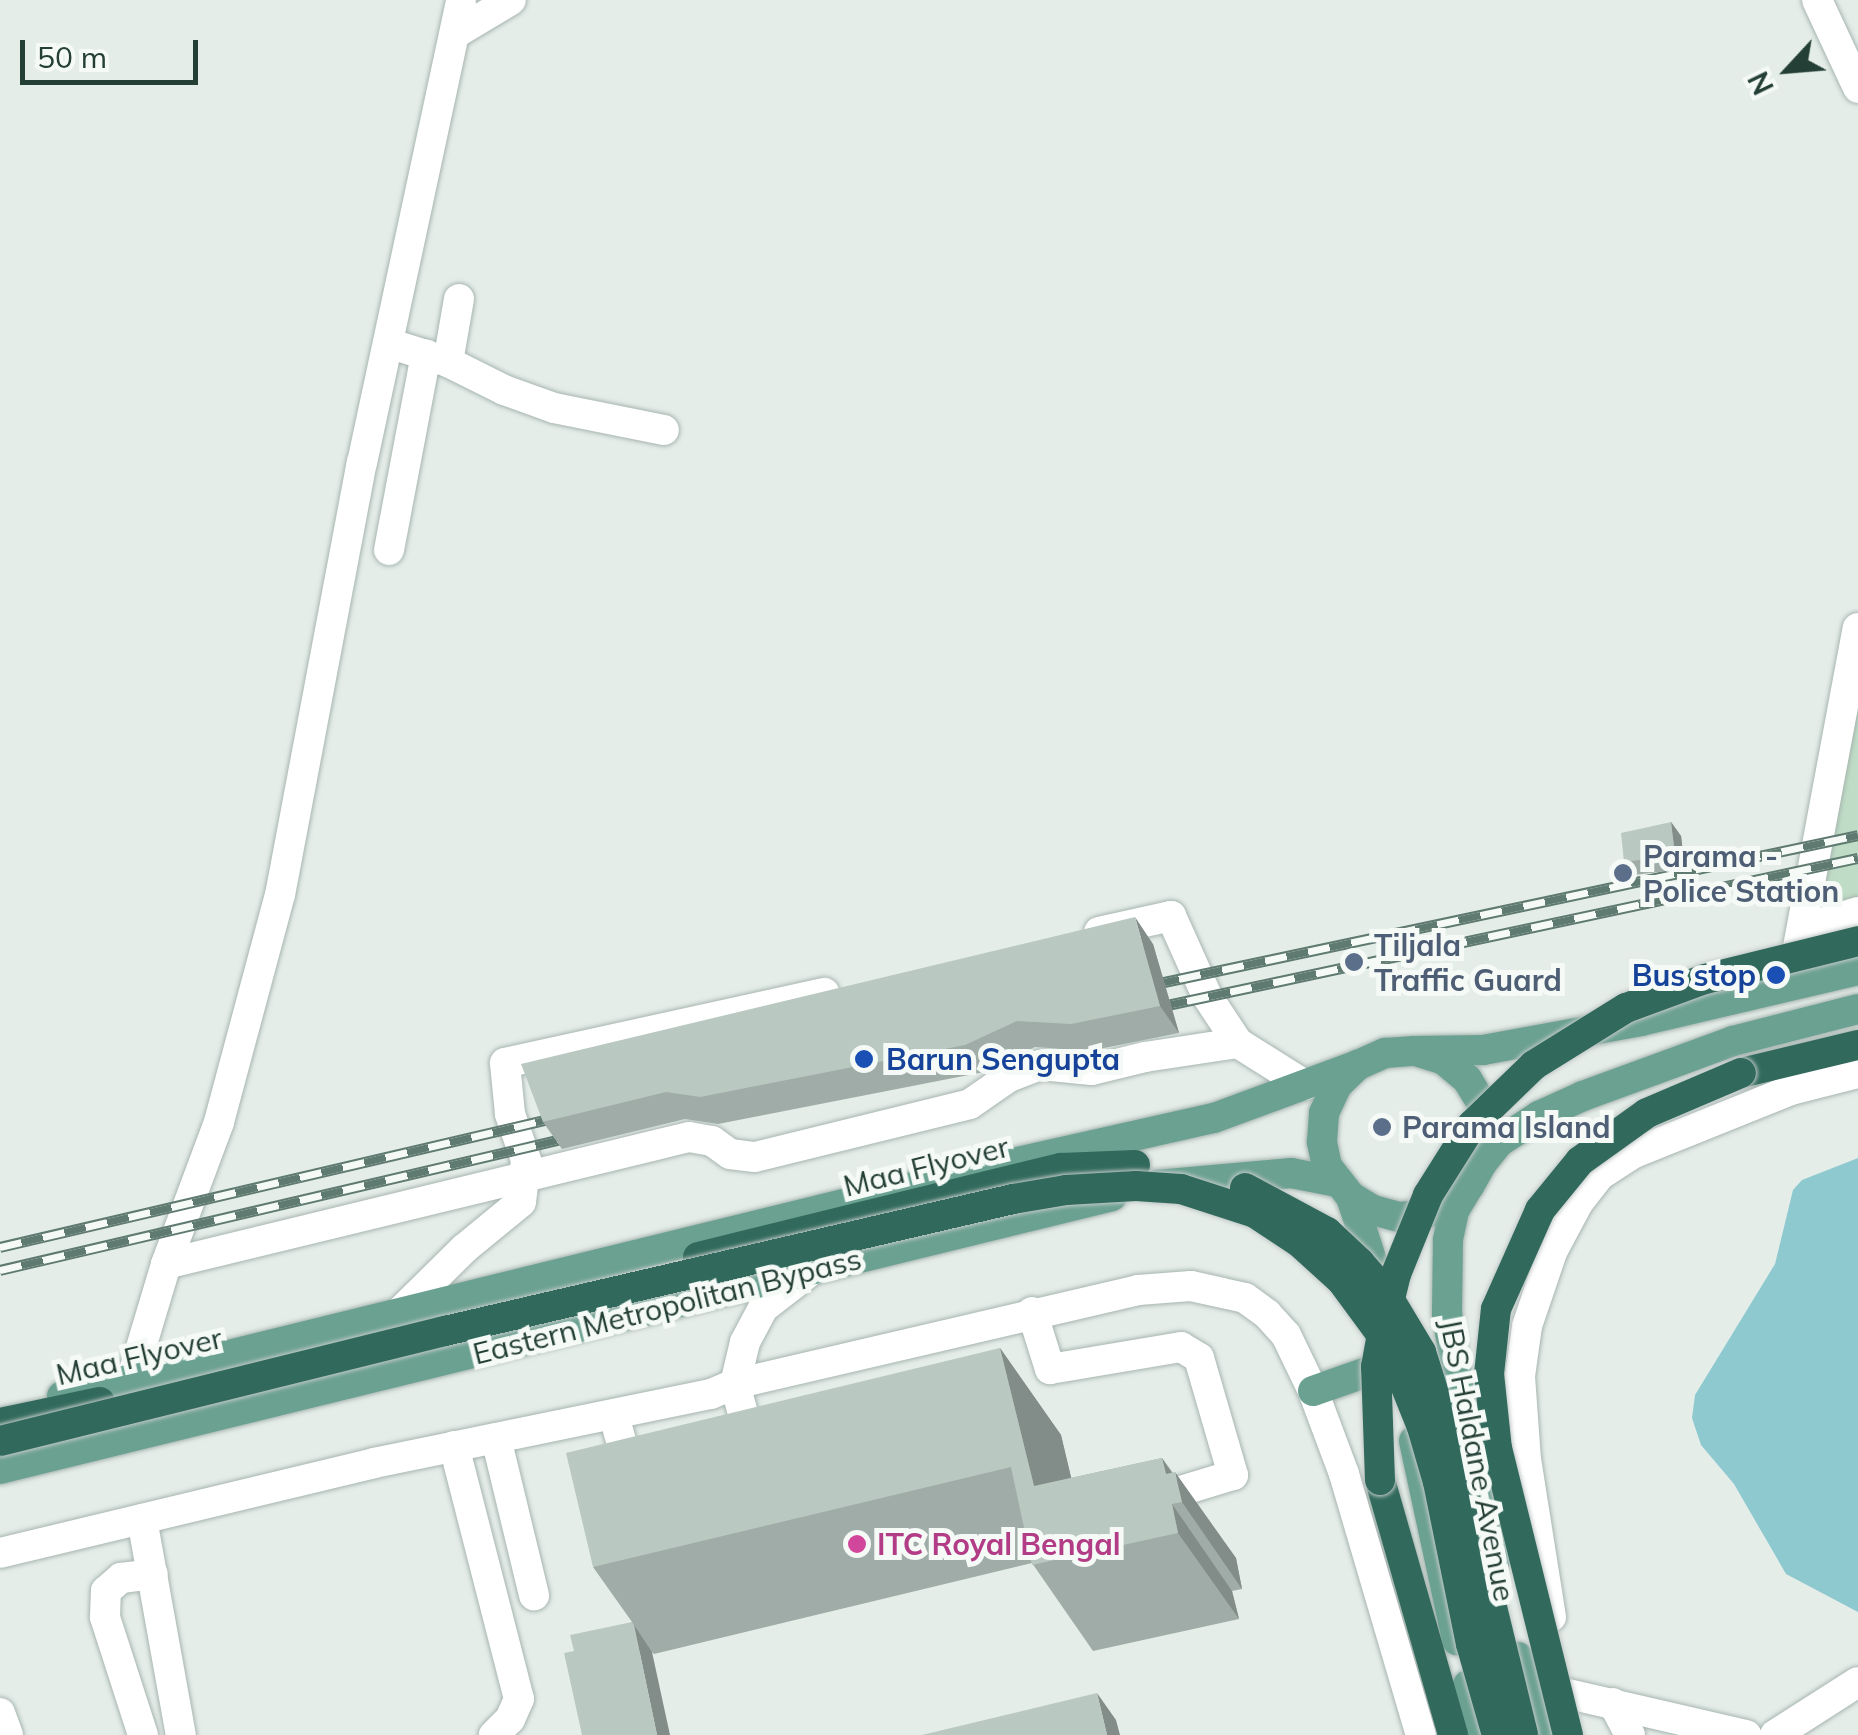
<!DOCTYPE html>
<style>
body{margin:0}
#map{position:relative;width:1858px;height:1735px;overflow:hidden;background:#e5ede9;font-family:Mulish,sans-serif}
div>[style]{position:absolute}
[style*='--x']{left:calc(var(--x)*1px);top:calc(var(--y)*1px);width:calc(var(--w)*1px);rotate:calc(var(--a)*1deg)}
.green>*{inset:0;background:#bfddc6}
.water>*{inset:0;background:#8fc9d0}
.roads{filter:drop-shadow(0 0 2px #a7b5b0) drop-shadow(0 0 2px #a7b5b0)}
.minor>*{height:30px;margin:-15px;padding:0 15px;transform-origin:15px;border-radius:15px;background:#fff}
.major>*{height:30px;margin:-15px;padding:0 15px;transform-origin:15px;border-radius:15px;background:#6ba191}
.highway>*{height:30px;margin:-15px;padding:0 15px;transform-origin:15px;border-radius:15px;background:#316a5c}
.rail>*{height:11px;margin-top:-5.5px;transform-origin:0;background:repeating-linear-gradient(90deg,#f5faf7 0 22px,#5f7a71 0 44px);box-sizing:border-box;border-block:2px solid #5f7a71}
.bridges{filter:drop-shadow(0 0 2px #c2c9c7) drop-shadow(0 0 2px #c2c9c7)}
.highway-bridge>*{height:30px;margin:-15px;padding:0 15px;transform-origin:15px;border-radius:15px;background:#316a5c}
.wall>*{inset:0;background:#a0aca7}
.shaded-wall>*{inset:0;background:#828c88}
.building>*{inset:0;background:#bac8c2}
.dots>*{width:28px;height:28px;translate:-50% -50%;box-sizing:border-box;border:5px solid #f5faf7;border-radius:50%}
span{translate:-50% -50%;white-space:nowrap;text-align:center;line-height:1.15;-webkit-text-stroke:10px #f5faf7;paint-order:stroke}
.service-label{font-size:30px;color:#4e5e75;font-weight:700}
.left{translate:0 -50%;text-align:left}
.transit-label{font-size:30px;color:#164399;font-weight:700}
.right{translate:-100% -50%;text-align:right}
.street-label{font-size:30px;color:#243f36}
.hotel-label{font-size:30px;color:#b23c85;font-weight:700}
.north{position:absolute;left:1738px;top:20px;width:100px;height:100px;-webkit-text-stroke:8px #f5faf7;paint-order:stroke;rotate:244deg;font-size:28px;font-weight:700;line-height:40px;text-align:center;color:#243f36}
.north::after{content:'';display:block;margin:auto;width:35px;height:45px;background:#243f36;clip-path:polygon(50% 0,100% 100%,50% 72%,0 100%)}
.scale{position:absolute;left:20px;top:40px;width:178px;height:45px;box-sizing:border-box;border:5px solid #243f36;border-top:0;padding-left:12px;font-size:30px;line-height:35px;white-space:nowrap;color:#243f36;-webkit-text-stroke:8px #f5faf7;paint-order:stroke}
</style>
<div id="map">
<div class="green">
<i style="clip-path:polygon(1858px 709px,1858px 904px,1829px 911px,1813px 902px)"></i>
</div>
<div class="water">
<i style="clip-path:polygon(1858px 1158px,1858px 1612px,1786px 1574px,1734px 1484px,1701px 1445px,1692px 1418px,1695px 1395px,1775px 1264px,1793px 1190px,1802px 1180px)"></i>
</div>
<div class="roads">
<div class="minor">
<i style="--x:1817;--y:0;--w:97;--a:65"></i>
<i style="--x:456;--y:33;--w:64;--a:-31"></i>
<i style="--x:388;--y:343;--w:63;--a:17.6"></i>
<i style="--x:448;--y:362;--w:63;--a:26.6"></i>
<i style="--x:504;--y:390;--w:53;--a:19.8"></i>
<i style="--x:554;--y:408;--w:112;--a:11.3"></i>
<i style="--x:448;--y:362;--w:64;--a:-80.1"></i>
<i style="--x:389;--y:550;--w:199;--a:-79.3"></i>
<i style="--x:1805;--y:928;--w:55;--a:-16.8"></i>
<i style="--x:1099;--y:932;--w:74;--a:-12.5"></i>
<i style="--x:1171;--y:916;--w:88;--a:65.8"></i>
<i style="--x:1207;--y:996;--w:56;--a:56.6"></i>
<i style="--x:1238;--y:1043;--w:79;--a:32.1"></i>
<i style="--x:1792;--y:979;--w:357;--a:-79.4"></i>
<i style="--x:166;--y:1264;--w:538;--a:-13.65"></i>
<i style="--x:689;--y:1137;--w:23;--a:10"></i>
<i style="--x:712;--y:1141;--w:22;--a:36"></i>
<i style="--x:730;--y:1154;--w:25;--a:7"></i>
<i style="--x:755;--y:1157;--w:221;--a:-13.8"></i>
<i style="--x:970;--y:1104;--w:47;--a:-34.7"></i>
<i style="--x:1009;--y:1077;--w:34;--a:-21"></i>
<i style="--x:1041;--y:1065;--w:51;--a:5.6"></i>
<i style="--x:1092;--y:1070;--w:55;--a:-13.8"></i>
<i style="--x:1145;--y:1057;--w:94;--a:-8.6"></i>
<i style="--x:1032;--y:1312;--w:60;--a:72.5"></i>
<i style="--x:1050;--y:1369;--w:133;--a:-9.5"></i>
<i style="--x:1181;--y:1347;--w:21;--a:31"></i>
<i style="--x:1199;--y:1358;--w:122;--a:73.8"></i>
<i style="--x:1233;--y:1475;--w:86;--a:163"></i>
<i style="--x:397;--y:1315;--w:95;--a:-44.6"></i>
<i style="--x:465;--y:1248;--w:72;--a:-39.4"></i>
<i style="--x:521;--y:1202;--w:42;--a:-83.2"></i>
<i style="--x:526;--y:1160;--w:49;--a:-109.2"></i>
<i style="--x:510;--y:1114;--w:51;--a:-95.6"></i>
<i style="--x:505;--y:1063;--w:327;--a:-12.4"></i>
<i style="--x:131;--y:1381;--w:122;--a:-73.3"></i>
<i style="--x:166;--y:1264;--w:152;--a:-69.5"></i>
<i style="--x:219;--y:1122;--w:235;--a:-75"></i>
<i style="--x:280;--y:895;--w:440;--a:-79.3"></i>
<i style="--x:362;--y:463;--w:473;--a:-77.9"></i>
<i style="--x:614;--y:1416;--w:66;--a:74.1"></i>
<i style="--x:496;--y:1438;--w:162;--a:76.4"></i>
<i style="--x:454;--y:1446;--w:261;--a:75.6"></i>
<i style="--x:519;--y:1699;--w:22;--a:114"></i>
<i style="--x:510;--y:1719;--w:23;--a:135"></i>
<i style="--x:752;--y:1447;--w:65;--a:-105.1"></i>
<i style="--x:735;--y:1384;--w:414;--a:-13.1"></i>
<i style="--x:1138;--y:1290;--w:53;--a:-4.3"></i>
<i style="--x:1191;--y:1286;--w:55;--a:12.5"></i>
<i style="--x:1245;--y:1298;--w:27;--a:36"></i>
<i style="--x:1267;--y:1314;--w:28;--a:48"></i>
<i style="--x:1286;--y:1335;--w:62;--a:64.3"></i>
<i style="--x:1313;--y:1391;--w:89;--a:69.5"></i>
<i style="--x:1344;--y:1474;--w:272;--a:73.6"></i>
<i style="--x:142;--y:1519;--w:219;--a:79.8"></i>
<i style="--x:0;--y:1553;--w:385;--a:-13.5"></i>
<i style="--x:374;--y:1463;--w:344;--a:-11.6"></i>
<i style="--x:711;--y:1394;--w:26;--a:-23"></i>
<i style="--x:735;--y:1384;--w:43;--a:-76.6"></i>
<i style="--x:745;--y:1342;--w:38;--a:-62"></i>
<i style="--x:763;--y:1308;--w:58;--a:-38"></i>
<i style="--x:1551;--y:1617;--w:159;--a:-99"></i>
<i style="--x:1526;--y:1460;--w:84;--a:-94.1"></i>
<i style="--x:1520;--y:1376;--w:50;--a:-82"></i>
<i style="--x:1527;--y:1326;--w:78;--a:-71.3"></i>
<i style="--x:1552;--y:1252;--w:55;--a:-62"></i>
<i style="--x:1578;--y:1203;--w:36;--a:-52"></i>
<i style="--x:1600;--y:1175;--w:40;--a:-32.9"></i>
<i style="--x:1634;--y:1153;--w:169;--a:-21.9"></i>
<i style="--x:1791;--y:1090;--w:69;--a:-14.2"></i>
<i style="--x:1534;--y:1686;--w:218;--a:13"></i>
<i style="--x:1613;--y:1703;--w:36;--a:62"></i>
<i style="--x:0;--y:1713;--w:23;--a:70"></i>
<i style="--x:143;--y:1735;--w:124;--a:-107.9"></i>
<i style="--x:105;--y:1617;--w:26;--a:-88"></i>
<i style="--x:106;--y:1591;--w:20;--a:-41"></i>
<i style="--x:121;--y:1578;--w:32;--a:-7"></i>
<i style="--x:1775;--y:1735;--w:98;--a:-32.6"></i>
</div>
<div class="major">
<i style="--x:1415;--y:1051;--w:30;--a:17"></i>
<i style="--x:1444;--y:1060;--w:30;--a:40"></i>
<i style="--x:1467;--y:1079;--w:29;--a:59"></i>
<i style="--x:1482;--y:1104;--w:31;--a:79"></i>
<i style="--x:1488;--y:1134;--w:30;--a:102"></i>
<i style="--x:1482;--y:1163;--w:26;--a:119"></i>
<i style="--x:1469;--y:1186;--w:26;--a:137"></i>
<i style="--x:1450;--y:1204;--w:27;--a:158"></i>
<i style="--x:1425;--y:1214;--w:26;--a:173"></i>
<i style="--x:1399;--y:1217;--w:27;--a:-165"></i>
<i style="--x:1373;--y:1210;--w:26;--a:-149"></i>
<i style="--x:1351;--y:1197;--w:39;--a:-128"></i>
<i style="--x:1327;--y:1166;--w:25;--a:-102"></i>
<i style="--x:1322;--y:1142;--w:29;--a:-86"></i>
<i style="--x:1324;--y:1113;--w:31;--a:-65"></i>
<i style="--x:1337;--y:1085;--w:29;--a:-44"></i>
<i style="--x:1358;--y:1065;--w:30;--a:-24"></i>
<i style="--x:1385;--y:1053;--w:30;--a:-4"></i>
<i style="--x:1415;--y:1051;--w:68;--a:-0.8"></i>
<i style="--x:1483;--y:1050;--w:161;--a:-10.4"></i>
<i style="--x:1641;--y:1021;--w:223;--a:-13.2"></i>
<i style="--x:1482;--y:1163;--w:27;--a:-51"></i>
<i style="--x:1499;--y:1142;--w:48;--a:-33"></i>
<i style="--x:1539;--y:1116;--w:48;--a:-24.4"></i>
<i style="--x:1583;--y:1096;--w:160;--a:-20.1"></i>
<i style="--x:1733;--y:1041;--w:129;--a:-14.4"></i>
<i style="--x:1157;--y:1185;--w:135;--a:-5.1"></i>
<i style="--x:1291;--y:1173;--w:47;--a:11.1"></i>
<i style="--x:1467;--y:1189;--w:26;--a:121"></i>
<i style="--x:1454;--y:1211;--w:30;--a:102"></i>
<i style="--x:1448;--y:1240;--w:73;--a:90.8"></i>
<i style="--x:1447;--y:1313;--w:99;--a:81.3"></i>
<i style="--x:1462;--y:1411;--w:152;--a:77.4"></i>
<i style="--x:1351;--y:1197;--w:96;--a:71.8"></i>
<i style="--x:1313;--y:1391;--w:90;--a:-19.4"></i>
<i style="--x:62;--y:1396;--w:934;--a:-13.81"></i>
<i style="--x:969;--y:1173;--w:251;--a:-12.7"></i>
<i style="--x:1214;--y:1118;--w:153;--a:-20.2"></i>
<i style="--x:1414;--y:1441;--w:204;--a:77.8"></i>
<i style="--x:0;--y:1469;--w:1145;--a:-13.79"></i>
<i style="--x:1518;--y:1657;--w:81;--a:73.6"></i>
<i style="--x:1468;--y:1685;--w:52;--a:75.4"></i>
</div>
<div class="highway">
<i style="--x:1741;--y:1073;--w:120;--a:-13.5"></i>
<i style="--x:698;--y:1257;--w:374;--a:-13.8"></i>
<i style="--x:1061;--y:1168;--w:74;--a:-2.3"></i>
<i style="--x:0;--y:1423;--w:102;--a:-11.9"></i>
<i style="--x:1380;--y:1480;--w:265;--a:74"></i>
</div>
</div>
<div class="rail">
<i style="--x:1136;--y:988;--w:738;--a:-11.96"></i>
<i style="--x:1144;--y:1010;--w:730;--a:-12.02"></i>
<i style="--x:0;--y:1247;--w:585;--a:-13.13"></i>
<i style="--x:0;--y:1270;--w:599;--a:-13.13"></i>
</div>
<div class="bridges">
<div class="highway-bridge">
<i style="--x:1245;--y:1188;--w:93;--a:28.2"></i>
<i style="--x:1327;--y:1232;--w:45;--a:43.2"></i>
<i style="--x:1360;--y:1263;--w:38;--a:49"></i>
<i style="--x:1385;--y:1292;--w:70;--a:59"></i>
<i style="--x:1421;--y:1352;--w:134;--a:72.6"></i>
<i style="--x:1461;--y:1480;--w:262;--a:76.3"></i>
<i style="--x:0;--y:1441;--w:458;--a:-13.9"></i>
<i style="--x:445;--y:1331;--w:583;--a:-13.08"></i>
<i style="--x:1013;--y:1199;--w:54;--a:-9.6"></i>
<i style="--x:1066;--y:1190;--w:70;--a:-3.3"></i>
<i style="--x:1136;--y:1186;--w:45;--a:3.8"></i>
<i style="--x:1181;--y:1189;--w:78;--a:18"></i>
<i style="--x:1255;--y:1213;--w:53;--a:33.4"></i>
<i style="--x:1299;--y:1242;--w:58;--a:42.2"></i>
<i style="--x:1342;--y:1281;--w:79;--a:53.7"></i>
<i style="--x:1389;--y:1345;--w:88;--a:68.1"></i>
<i style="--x:1422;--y:1427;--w:57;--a:73.8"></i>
<i style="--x:1438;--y:1482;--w:165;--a:78.5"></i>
<i style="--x:1471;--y:1644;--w:95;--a:74.1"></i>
<i style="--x:1380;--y:1480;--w:113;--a:-92"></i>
<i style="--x:1376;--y:1367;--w:45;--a:-79.7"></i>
<i style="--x:1384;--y:1323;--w:50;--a:-76.2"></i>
<i style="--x:1396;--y:1274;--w:85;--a:-67.9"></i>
<i style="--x:1428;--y:1195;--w:83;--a:-57.8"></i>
<i style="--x:1472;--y:1125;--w:86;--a:-44.1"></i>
<i style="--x:1534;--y:1065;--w:108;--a:-31.8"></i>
<i style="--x:1626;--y:1008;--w:84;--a:-20.2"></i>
<i style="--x:1705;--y:979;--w:158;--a:-13.9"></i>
<i style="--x:1568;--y:1735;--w:295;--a:-103.9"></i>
<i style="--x:1497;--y:1449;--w:75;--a:-96.1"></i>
<i style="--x:1489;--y:1374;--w:65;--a:-83.9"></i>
<i style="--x:1496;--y:1309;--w:108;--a:-66"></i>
<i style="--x:1540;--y:1210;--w:63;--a:-50.8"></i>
<i style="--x:1580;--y:1161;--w:82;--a:-35.6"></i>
<i style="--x:1647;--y:1113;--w:102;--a:-23.1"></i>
</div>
</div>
<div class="wall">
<i style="clip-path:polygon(1671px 822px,1681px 836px,1685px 869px,1634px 875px,1624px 862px)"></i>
<i style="clip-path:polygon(1153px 944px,1179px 1033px,1089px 1051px,1035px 1047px,984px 1072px,718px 1124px,685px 1119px,562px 1149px,543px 1122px)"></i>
<i style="clip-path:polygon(1000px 1348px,1061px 1435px,1071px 1478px,1162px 1458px,1236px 1558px,1242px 1589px,1232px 1591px,1239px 1619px,1093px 1651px,1032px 1563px,654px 1654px,652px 1652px,574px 1651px,632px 1622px,593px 1567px)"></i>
</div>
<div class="shaded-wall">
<i style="clip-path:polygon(1671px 822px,1681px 836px,1685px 869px,1675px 855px)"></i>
<i style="clip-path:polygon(1135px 917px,1153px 944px,1179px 1033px,1160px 1006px)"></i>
<i style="clip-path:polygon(1000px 1348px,1061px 1435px,1089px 1552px,1034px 1486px)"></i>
<i style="clip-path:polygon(1162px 1458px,1177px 1481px,1175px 1472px,1236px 1558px,1242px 1589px,1182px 1502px,1166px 1474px)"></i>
<i style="clip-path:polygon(1172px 1504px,1232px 1591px,1239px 1619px,1178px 1533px)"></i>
<i style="clip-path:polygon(634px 1625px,652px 1652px,670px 1735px,657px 1735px)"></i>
<i style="clip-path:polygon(1097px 1693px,1116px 1720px,1120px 1735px,1107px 1735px)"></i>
</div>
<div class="building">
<i style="clip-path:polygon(1671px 822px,1675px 855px,1624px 862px,1621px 833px)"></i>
<i style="clip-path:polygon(1135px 917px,1160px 1006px,1071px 1024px,1017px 1021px,965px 1045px,700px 1097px,666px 1092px,543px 1122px,521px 1064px)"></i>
<i style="clip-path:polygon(1000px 1348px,1034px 1486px,1162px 1458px,1166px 1474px,1175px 1472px,1182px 1502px,1172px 1504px,1178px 1533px,1032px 1565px,1011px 1467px,593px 1567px,566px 1453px)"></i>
<i style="clip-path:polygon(632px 1622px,634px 1625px,657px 1735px,582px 1735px,564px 1653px,574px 1651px,570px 1635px)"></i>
<i style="clip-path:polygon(1097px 1693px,1107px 1735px,922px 1735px)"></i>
</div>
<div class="dots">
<i style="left:1623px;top:873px;background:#5c6f8a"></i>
<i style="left:1354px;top:962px;background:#5c6f8a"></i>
<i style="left:1776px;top:975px;background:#1a4fb4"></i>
<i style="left:864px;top:1059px;background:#1a4fb4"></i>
<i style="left:1382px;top:1127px;background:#5c6f8a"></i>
<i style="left:857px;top:1544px;background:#d1479c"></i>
</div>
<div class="service-label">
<span class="left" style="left:1643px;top:873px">Parama -<br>Police Station</span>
<span class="left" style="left:1374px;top:962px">Tiljala<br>Traffic Guard</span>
<span class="left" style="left:1402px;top:1127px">Parama Island</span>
</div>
<div class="transit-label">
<span class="right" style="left:1756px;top:975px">Bus stop</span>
<span class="left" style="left:886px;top:1059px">Barun Sengupta</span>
</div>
<div class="street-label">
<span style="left:926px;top:1166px;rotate:-14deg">Maa Flyover</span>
<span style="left:667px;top:1306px;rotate:-14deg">Eastern Metropolitan Bypass</span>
<span style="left:139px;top:1356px;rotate:-13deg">Maa Flyover</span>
<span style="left:1478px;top:1460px;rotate:79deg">JBS Haldane Avenue</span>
</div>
<div class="hotel-label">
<span class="left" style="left:877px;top:1544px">ITC Royal Bengal</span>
</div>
<div class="north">N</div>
<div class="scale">50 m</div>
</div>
